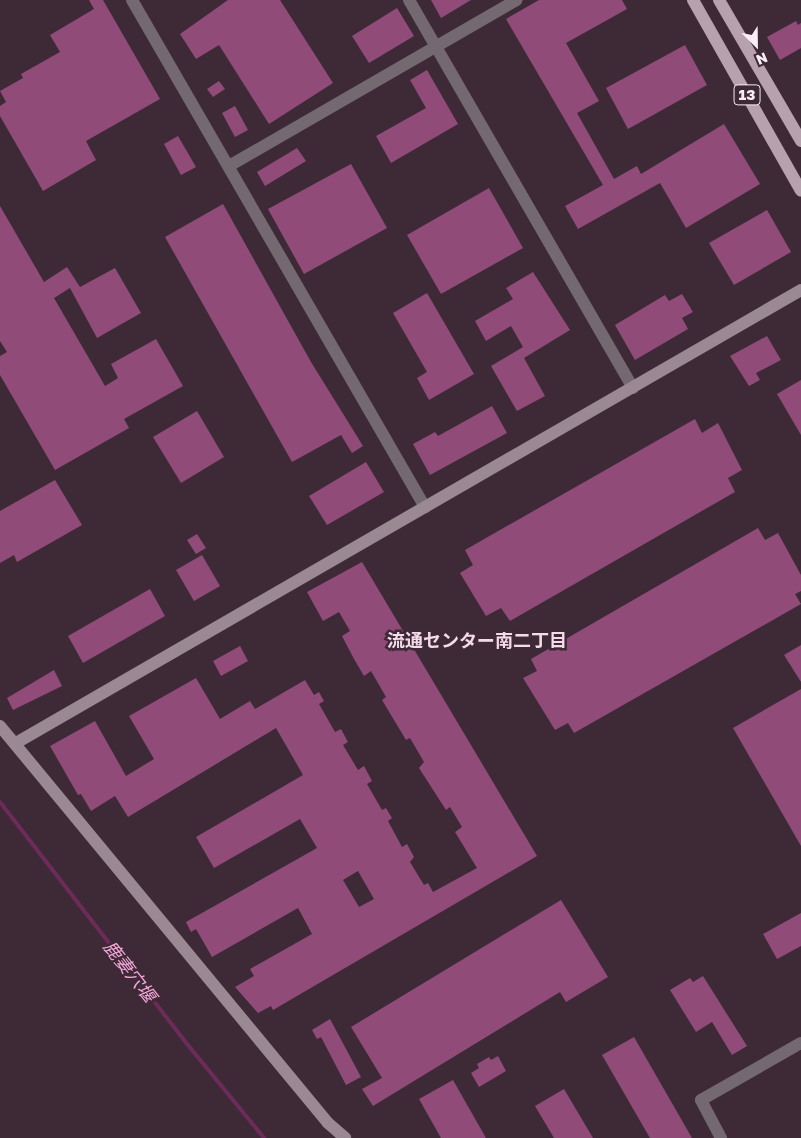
<!DOCTYPE html>
<meta charset="utf-8">
<style>
body{margin:0}
#map{position:relative;width:801px;height:1138px;overflow:hidden;background:#3e2a37;font-family:"Golos Text","Noto Sans JP",sans-serif}
div>[style]{position:absolute}
[style*='--x']{left:calc(var(--x)*1px);top:calc(var(--y)*1px);width:calc(var(--w)*1px);rotate:calc(var(--a)*1deg)}
.stream>*{height:4px;margin:-2px;padding:0 2px;transform-origin:2px;border-radius:2px;background:#6d2b59}
.building>*{inset:0;background:#904b79}
.street>*{height:12px;margin:-6px;padding:0 6px;transform-origin:6px;border-radius:6px;background:#746970}
.secondary>*{height:12px;margin:-6px;padding:0 6px;transform-origin:6px;border-radius:6px;background:#9a8993}
.primary>*{height:12px;margin:-6px;padding:0 6px;transform-origin:6px;border-radius:6px;background:#b7a1ae}
span{translate:-50% -50%;white-space:nowrap;text-align:center;line-height:1.15;-webkit-text-stroke:5px #3e2a37;paint-order:stroke}
.shield-label span{padding:1px 4px;background:#3e2a37;border:1px solid;border-radius:4px;-webkit-text-stroke-width:0}
.shield-label{font-size:15px;color:#fbedf5;font-weight:700}
.neighbourhood-label{font-size:18px;color:#f5daea;font-weight:700}
.water-label{font-size:18px;color:#f6a7da;font-style:italic}
.north{position:absolute;left:731px;top:20px;width:50px;height:50px;-webkit-text-stroke:4px #3e2a37;paint-order:stroke;rotate:157deg;font-size:14px;font-weight:700;line-height:20px;text-align:center;color:#fbedf5}
.north::after{content:'';display:block;margin:auto;width:18px;height:22px;background:#fbedf5;clip-path:polygon(50% 0,100% 100%,50% 72%,0 100%)}
</style>
<div id="map">
<div class="stream">
<i style="--x:0;--y:802;--w:299;--a:52.3"></i>
<i style="--x:183;--y:1039;--w:128;--a:50.7"></i>
</div>
<div class="building">
<i style="clip-path:polygon(89px 0,103px 0,160px 99px,86px 141px,96px 160px,43px 191px,0 116px,0 106px,6px 102px,0 91px,23px 78px,21px 74px,60px 52px,50px 35px,94px 9px)"></i>
<i style="clip-path:polygon(228px 0,280px 0,333px 83px,269px 124px,219px 45px,196px 59px,180px 34px)"></i>
<i style="clip-path:polygon(431px 0,471px 0,441px 18px)"></i>
<i style="clip-path:polygon(539px 0,622px 0,627px 9px,566px 43px,599px 101px,577px 113px,614px 179px,637px 166px,641px 174px,724px 124px,760px 184px,686px 228px,660px 183px,578px 229px,565px 206px,603px 185px,506px 19px)"></i>
<i style="clip-path:polygon(397px 8px,414px 36px,369px 63px,352px 36px)"></i>
<i style="clip-path:polygon(796px 21px,798px 25px,801px 23px,801px 48px,780px 60px,767px 37px)"></i>
<i style="clip-path:polygon(685px 45px,707px 85px,628px 129px,606px 88px)"></i>
<i style="clip-path:polygon(427px 70px,458px 124px,391px 163px,376px 136px,426px 108px,410px 80px)"></i>
<i style="clip-path:polygon(219px 81px,225px 89px,213px 97px,207px 89px)"></i>
<i style="clip-path:polygon(235px 106px,248px 130px,235px 137px,222px 113px)"></i>
<i style="clip-path:polygon(178px 136px,196px 167px,181px 175px,164px 144px)"></i>
<i style="clip-path:polygon(297px 148px,306px 161px,265px 186px,257px 172px)"></i>
<i style="clip-path:polygon(351px 164px,387px 228px,304px 274px,268px 209px)"></i>
<i style="clip-path:polygon(489px 188px,523px 248px,441px 294px,407px 235px)"></i>
<i style="clip-path:polygon(223px 204px,311px 362px,363px 446px,352px 453px,341px 435px,292px 462px,165px 237px)"></i>
<i style="clip-path:polygon(0 206px,44px 282px,67px 267px,80px 287px,115px 268px,141px 313px,97px 338px,70px 288px,54px 298px,105px 386px,118px 378px,111px 364px,156px 339px,183px 386px,124px 419px,129px 428px,55px 470px,0 375px,0 356px,7px 352px,0 341px)"></i>
<i style="clip-path:polygon(767px 210px,791px 252px,734px 285px,709px 243px)"></i>
<i style="clip-path:polygon(533px 272px,570px 330px,524px 358px,545px 396px,517px 411px,491px 366px,523px 347px,511px 326px,486px 341px,475px 321px,513px 299px,506px 288px)"></i>
<i style="clip-path:polygon(427px 293px,474px 374px,429px 400px,417px 378px,427px 372px,393px 313px)"></i>
<i style="clip-path:polygon(682px 294px,693px 312px,682px 318px,688px 329px,635px 360px,615px 325px,665px 295px,669px 301px)"></i>
<i style="clip-path:polygon(767px 336px,781px 360px,756px 373px,760px 380px,749px 386px,730px 356px)"></i>
<i style="clip-path:polygon(801px 380px,801px 435px,777px 394px)"></i>
<i style="clip-path:polygon(492px 406px,507px 433px,430px 475px,413px 444px,435px 432px,438px 436px)"></i>
<i style="clip-path:polygon(197px 411px,224px 457px,181px 483px,153px 437px)"></i>
<i style="clip-path:polygon(695px 419px,702px 433px,718px 423px,742px 470px,728px 478px,735px 492px,510px 621px,501px 608px,486px 616px,460px 573px,473px 565px,465px 550px)"></i>
<i style="clip-path:polygon(366px 462px,384px 492px,327px 525px,309px 496px)"></i>
<i style="clip-path:polygon(55px 480px,82px 525px,17px 562px,14px 555px,0 563px,0 511px)"></i>
<i style="clip-path:polygon(758px 528px,765px 540px,778px 533px,801px 575px,801px 591px,795px 594px,801px 604px,574px 733px,568px 723px,555px 730px,523px 678px,537px 671px,531px 659px)"></i>
<i style="clip-path:polygon(197px 534px,206px 548px,196px 554px,187px 540px)"></i>
<i style="clip-path:polygon(202px 555px,220px 586px,194px 601px,176px 570px)"></i>
<i style="clip-path:polygon(evenodd,362px 562px,537px 856px,273px 1010px,271px 1006px,258px 1013px,235px 987px,254px 976px,250px 969px,312px 934px,298px 908px,212px 957px,196px 929px,191px 932px,186px 922px,317px 848px,300px 819px,214px 868px,196px 837px,303px 775px,276px 728px,128px 817px,115px 796px,91px 811px,81px 794px,78px 795px,50px 746px,95px 721px,126px 776px,154px 759px,129px 716px,196px 678px,220px 719px,250px 701px,255px 709px,305px 680px,314px 695px,319px 692px,324px 701px,319px 704px,335px 732px,341px 729px,348px 742px,343px 745px,358px 770px,364px 766px,372px 781px,367px 784px,382px 810px,386px 808px,392px 818px,388px 821px,402px 847px,407px 844px,414px 857px,410px 862px,424px 885px,428px 883px,433px 892px,477px 868px,455px 832px,462px 827px,450px 807px,446px 810px,419px 768px,424px 762px,410px 738px,406px 740px,382px 700px,386px 697px,371px 671px,364px 676px,354px 659px,342px 636px,350px 631px,339px 612px,323px 621px,307px 592px,362px 562px,358px 871px,374px 899px,359px 907px,343px 880px,358px 871px)"></i>
<i style="clip-path:polygon(150px 589px,165px 616px,83px 663px,68px 636px)"></i>
<i style="clip-path:polygon(801px 645px,801px 682px,784px 655px)"></i>
<i style="clip-path:polygon(240px 646px,248px 661px,221px 676px,213px 661px)"></i>
<i style="clip-path:polygon(54px 670px,62px 686px,13px 710px,7px 698px)"></i>
<i style="clip-path:polygon(801px 689px,801px 846px,733px 728px)"></i>
<i style="clip-path:polygon(561px 900px,608px 977px,566px 1002px,560px 992px,373px 1106px,362px 1089px,382px 1078px,351px 1027px)"></i>
<i style="clip-path:polygon(801px 913px,801px 946px,777px 959px,763px 934px)"></i>
<i style="clip-path:polygon(703px 976px,747px 1046px,732px 1055px,712px 1022px,696px 1032px,670px 990px,690px 978px,693px 982px)"></i>
<i style="clip-path:polygon(330px 1019px,361px 1077px,346px 1085px,321px 1037px,317px 1039px,312px 1030px)"></i>
<i style="clip-path:polygon(634px 1037px,692px 1138px,650px 1138px,602px 1055px)"></i>
<i style="clip-path:polygon(498px 1056px,506px 1071px,479px 1087px,471px 1073px,479px 1068px,477px 1064px,489px 1057px,491px 1060px)"></i>
<i style="clip-path:polygon(453px 1080px,486px 1138px,441px 1138px,419px 1099px)"></i>
<i style="clip-path:polygon(564px 1089px,593px 1138px,554px 1138px,535px 1106px)"></i>
</div>
<div class="street">
<i style="--x:132;--y:0;--w:586;--a:59.98"></i>
<i style="--x:409;--y:0;--w:448;--a:60"></i>
<i style="--x:229;--y:166;--w:332;--a:-30"></i>
<i style="--x:721;--y:1138;--w:43;--a:-117.8"></i>
<i style="--x:701;--y:1100;--w:115;--a:-29.7"></i>
</div>
<div class="secondary">
<i style="--x:0;--y:726;--w:515;--a:50.44"></i>
<i style="--x:328;--y:1123;--w:23;--a:41"></i>
<i style="--x:16;--y:743;--w:906;--a:-29.99"></i>
</div>
<div class="primary">
<i style="--x:693;--y:0;--w:219;--a:60.5"></i>
<i style="--x:719;--y:0;--w:163;--a:59.8"></i>
</div>
<div class="shield-label">
<span style="left:747px;top:95px">13</span>
</div>
<div class="neighbourhood-label">
<span style="left:477px;top:640px">流通センター南二丁目</span>
</div>
<div class="water-label">
<span style="left:130px;top:971px;rotate:52deg">鹿妻穴堰</span>
</div>
<div class="north">N</div>
</div>
